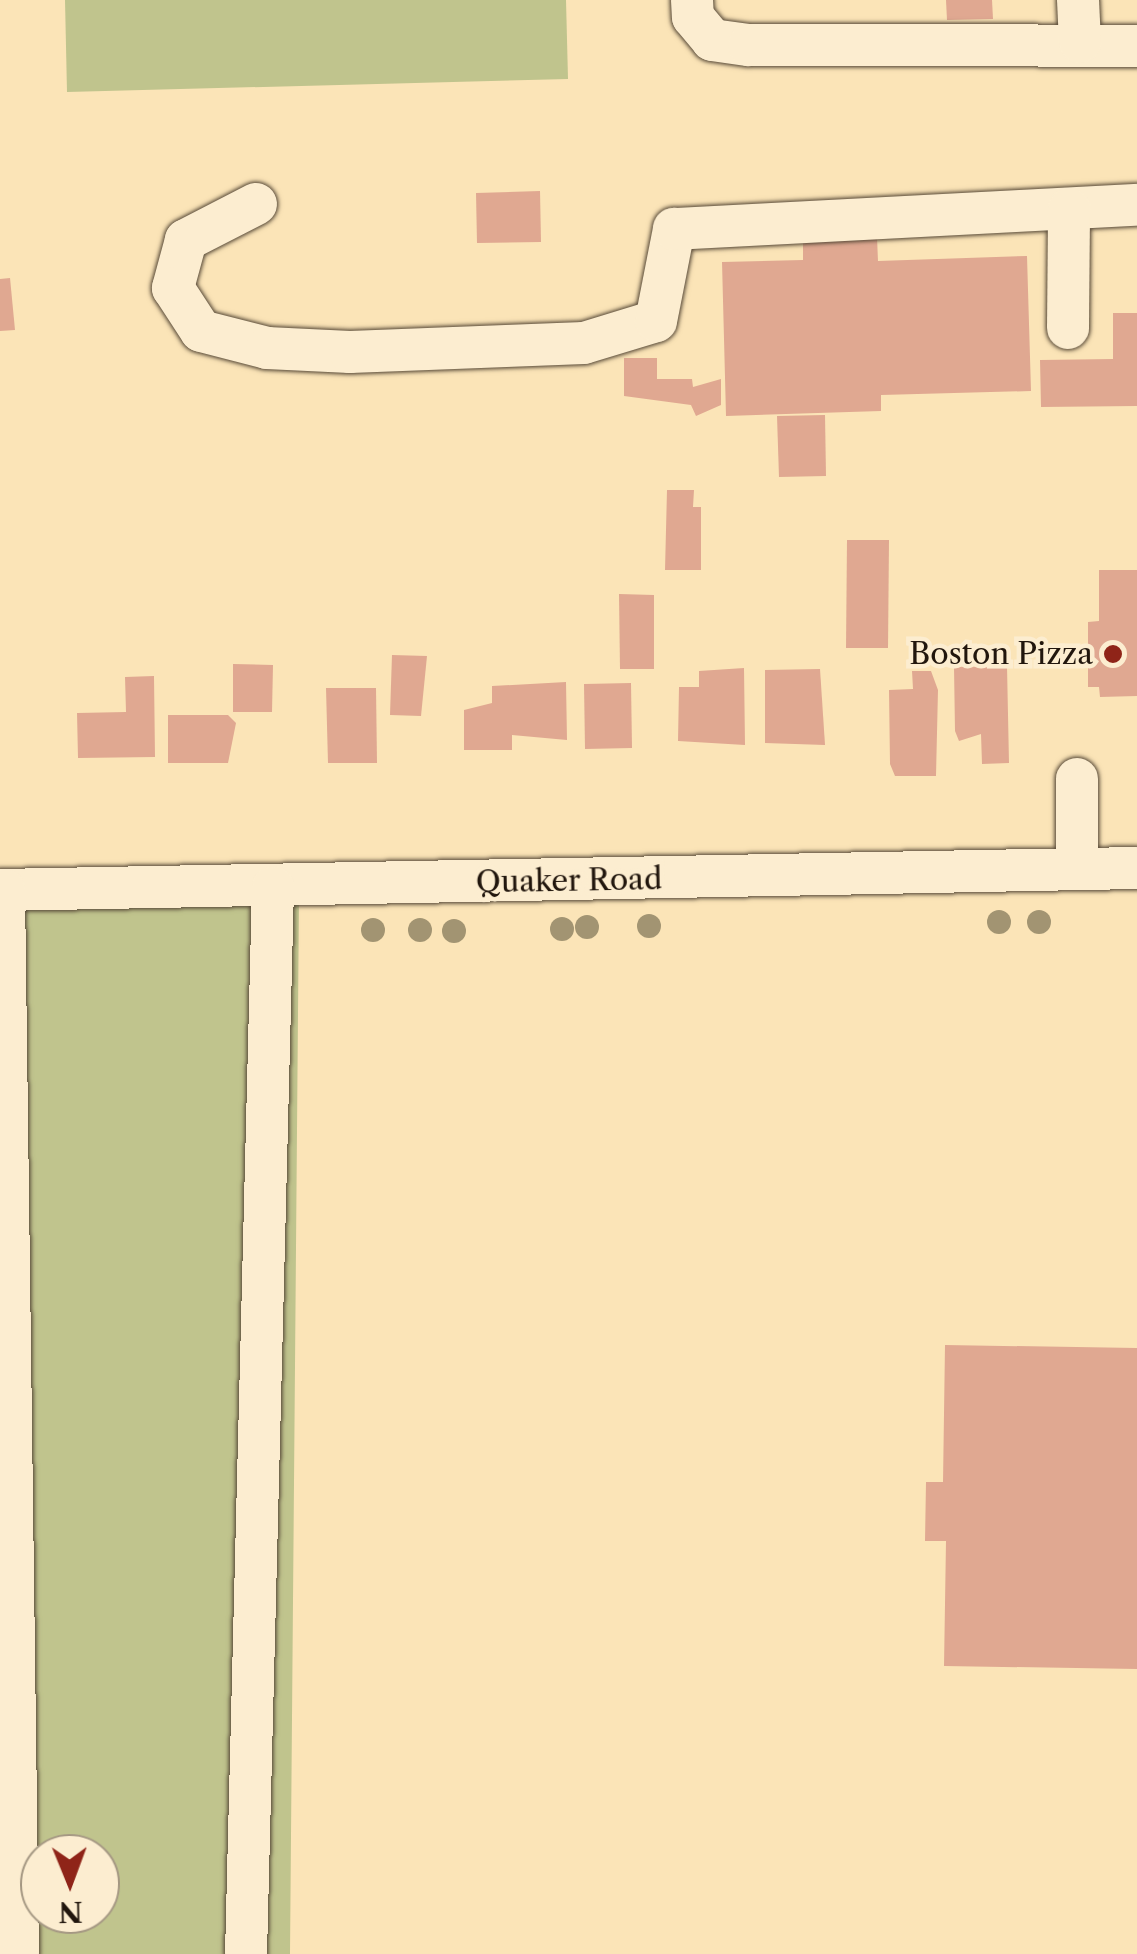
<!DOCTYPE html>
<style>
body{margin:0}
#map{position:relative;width:1137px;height:1954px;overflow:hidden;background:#fbe4b7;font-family:"Libre Caslon Text",serif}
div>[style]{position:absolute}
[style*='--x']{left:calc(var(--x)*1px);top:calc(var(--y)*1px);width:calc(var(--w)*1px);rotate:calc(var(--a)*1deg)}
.green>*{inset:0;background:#c0c48d}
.building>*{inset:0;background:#e0a891}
.roads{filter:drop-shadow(0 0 2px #584a38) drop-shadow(0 0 2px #584a38)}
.minor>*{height:42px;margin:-21px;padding:0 21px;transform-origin:21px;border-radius:21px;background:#fcedd0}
.trees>*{width:24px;height:24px;margin:-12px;border-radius:50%;background:#a29472}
.dots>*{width:28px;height:28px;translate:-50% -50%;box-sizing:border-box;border:5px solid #fcedd0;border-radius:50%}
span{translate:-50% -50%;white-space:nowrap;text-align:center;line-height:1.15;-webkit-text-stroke:9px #fcedd0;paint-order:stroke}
.poi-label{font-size:30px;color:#21160d}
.right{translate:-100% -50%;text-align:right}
.street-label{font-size:30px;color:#21160d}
.north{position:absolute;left:20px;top:1834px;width:100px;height:100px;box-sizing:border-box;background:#fcedd0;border:2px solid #a49782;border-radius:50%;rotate:179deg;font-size:28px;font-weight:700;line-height:40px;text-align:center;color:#21160d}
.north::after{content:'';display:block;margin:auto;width:35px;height:45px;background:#8f2418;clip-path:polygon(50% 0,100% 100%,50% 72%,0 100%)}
</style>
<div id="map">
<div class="green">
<i style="clip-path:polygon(65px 0,566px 0,568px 79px,67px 92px)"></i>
<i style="clip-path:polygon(evenodd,299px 897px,290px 1954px,0 1954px,0 910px,299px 897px,40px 1854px,100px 1854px,100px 1914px,40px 1914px,40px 1854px)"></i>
</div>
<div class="building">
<i style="clip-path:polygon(946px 0,992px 0,993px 19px,947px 20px)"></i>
<i style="clip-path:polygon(540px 191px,541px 242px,477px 243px,476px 193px)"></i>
<i style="clip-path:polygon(877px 237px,878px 261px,1027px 256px,1031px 391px,881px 395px,881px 411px,726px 416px,722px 262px,803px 260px,803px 239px)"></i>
<i style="clip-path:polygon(10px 278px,15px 330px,0 331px,0 279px)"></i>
<i style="clip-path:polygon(1113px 313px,1137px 313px,1137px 406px,1041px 407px,1040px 360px,1113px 359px)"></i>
<i style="clip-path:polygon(624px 358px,657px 358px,657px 379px,692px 379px,693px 387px,721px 379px,721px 405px,696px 416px,691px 405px,624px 396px)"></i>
<i style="clip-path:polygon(825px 415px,826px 476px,779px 477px,777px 416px)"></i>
<i style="clip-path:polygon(667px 490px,694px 490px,693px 507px,701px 507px,701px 570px,665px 570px)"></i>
<i style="clip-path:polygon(847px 540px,889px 540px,888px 648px,846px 648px)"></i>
<i style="clip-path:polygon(1099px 570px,1137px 570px,1137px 696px,1100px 697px,1099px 687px,1088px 687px,1088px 622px,1099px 621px)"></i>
<i style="clip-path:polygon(619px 594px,654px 595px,654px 669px,620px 669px)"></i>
<i style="clip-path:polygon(392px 655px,427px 656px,421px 716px,390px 715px)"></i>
<i style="clip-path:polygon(233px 664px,273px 665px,272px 712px,233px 712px)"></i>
<i style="clip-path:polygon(1007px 666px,1009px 763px,982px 764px,981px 734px,959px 741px,955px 731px,954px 667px)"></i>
<i style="clip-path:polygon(744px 668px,745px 745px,678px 741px,679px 687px,699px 687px,699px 671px)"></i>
<i style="clip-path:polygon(820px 669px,825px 745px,765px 743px,765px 670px)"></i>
<i style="clip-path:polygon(912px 671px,931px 671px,938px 690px,936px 776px,895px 776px,890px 764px,889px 690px,913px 689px)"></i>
<i style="clip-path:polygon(154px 676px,155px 757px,78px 758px,77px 713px,126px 712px,125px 677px)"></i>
<i style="clip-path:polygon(566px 682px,567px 740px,512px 735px,512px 750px,464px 750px,464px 710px,492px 703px,492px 686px)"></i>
<i style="clip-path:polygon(631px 683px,632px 748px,585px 749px,584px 684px)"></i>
<i style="clip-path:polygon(326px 688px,376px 688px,377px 763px,328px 763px)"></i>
<i style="clip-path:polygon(168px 715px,228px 715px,236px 723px,228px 763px,168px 763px)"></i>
<i style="clip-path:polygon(945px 1345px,1137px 1348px,1137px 1669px,944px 1666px,946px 1541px,925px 1541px,926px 1482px,943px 1482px)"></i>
</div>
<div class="roads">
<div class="minor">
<i style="--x:692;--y:0;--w:17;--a:87"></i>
<i style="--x:693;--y:17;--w:30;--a:50"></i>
<i style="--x:712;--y:40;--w:37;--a:8"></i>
<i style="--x:749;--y:45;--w:388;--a:0.1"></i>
<i style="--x:1078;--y:0;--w:42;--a:87.3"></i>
<i style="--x:256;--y:204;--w:79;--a:152.8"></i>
<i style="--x:186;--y:240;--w:50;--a:105.2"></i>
<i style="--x:173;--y:288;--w:51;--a:56.9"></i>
<i style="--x:201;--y:331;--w:68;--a:14.4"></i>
<i style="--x:267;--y:348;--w:83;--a:2.8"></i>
<i style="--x:350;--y:352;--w:234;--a:-2.2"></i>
<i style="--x:584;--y:343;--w:75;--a:-17"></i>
<i style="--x:656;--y:321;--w:94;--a:-78.9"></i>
<i style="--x:674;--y:229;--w:464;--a:-3"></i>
<i style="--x:1068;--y:328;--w:119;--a:-89.5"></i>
<i style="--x:1077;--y:779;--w:90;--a:90"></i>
<i style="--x:0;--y:890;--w:1137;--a:-1.11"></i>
<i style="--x:4;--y:890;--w:1064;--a:89.25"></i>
<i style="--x:246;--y:1954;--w:1067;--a:-88.55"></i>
</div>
</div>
<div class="trees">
<i style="left:999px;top:922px"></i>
<i style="left:1039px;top:922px"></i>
<i style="left:649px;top:926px"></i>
<i style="left:587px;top:927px"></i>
<i style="left:562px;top:929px"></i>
<i style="left:373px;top:930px"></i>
<i style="left:420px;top:930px"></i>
<i style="left:454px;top:931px"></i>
</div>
<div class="dots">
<i style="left:1113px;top:654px;background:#8f2418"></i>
</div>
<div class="poi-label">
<span class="right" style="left:1093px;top:654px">Boston Pizza</span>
</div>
<div class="street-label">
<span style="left:569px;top:881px;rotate:-1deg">Quaker Road</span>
</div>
<div class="north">N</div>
</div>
